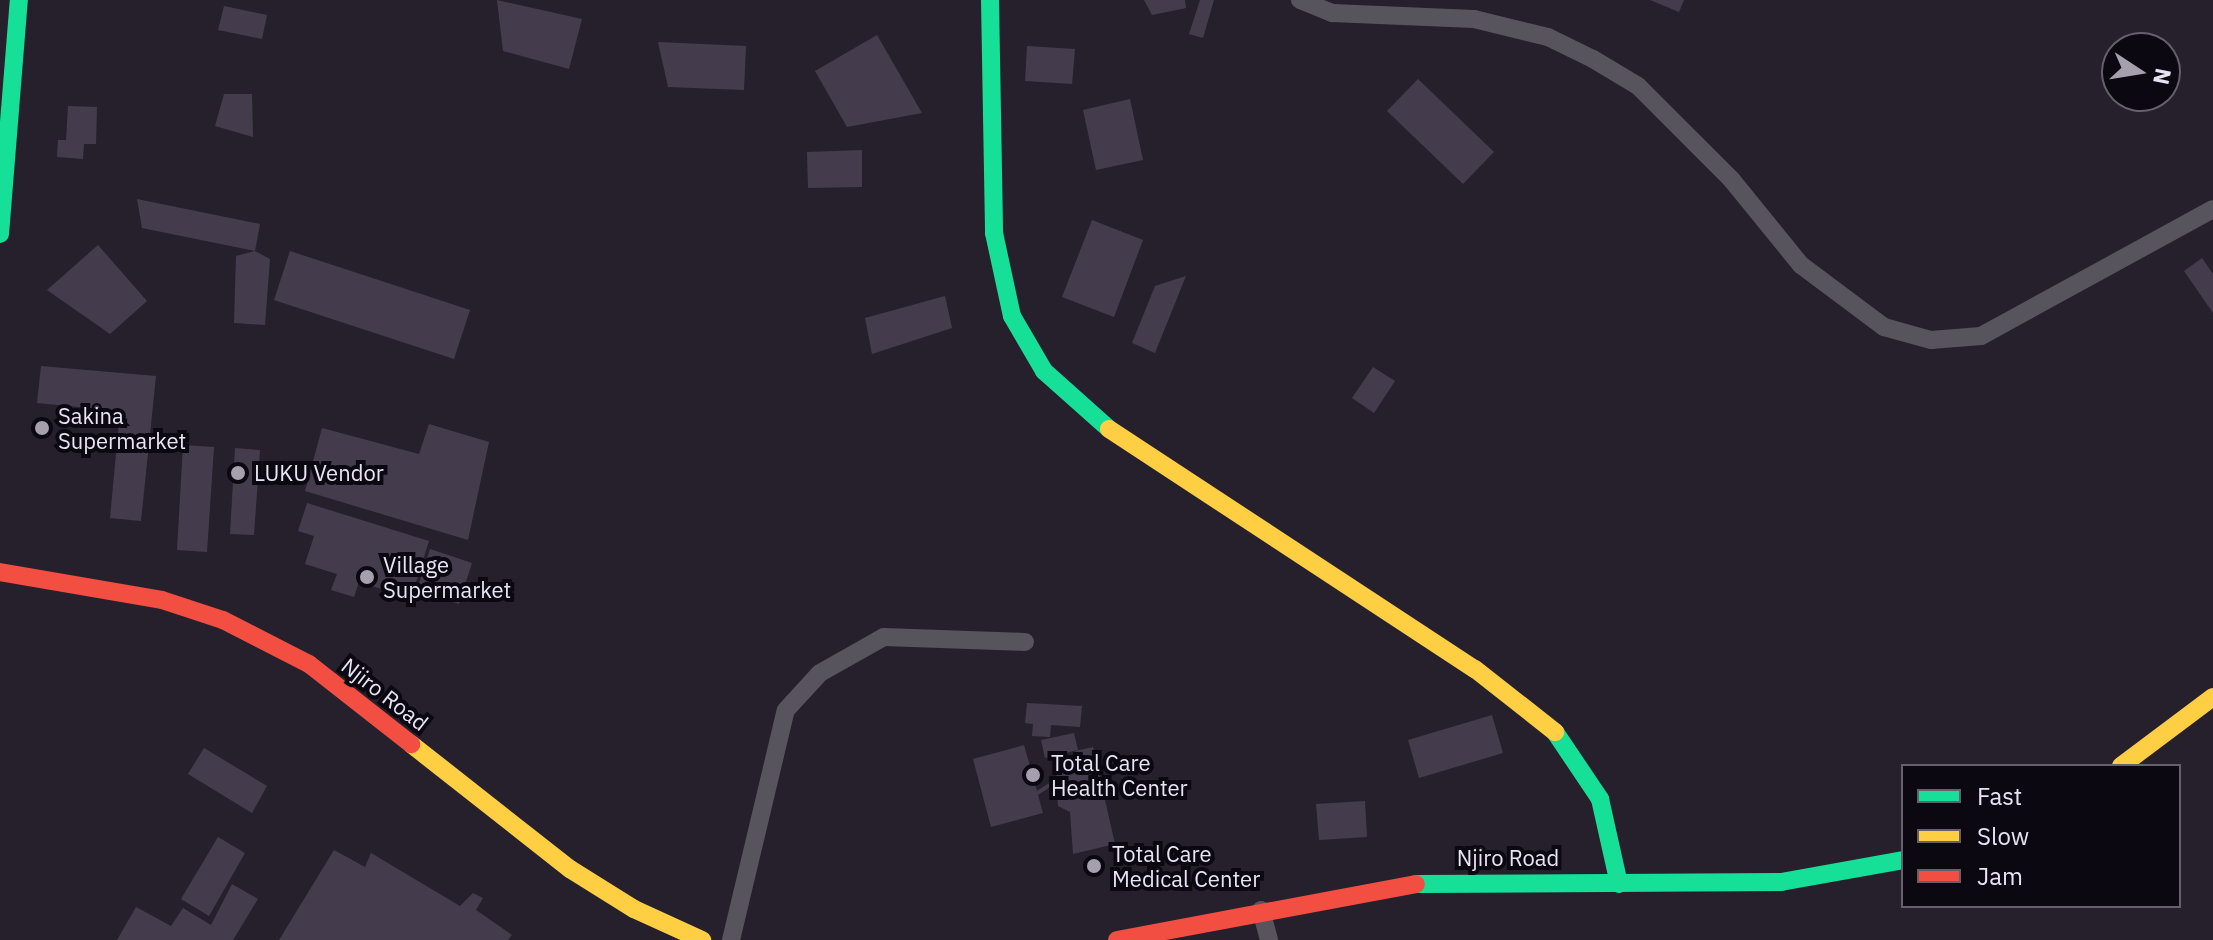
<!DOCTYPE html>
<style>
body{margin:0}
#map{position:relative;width:2213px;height:940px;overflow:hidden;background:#26202c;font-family:"IBM Plex Sans",sans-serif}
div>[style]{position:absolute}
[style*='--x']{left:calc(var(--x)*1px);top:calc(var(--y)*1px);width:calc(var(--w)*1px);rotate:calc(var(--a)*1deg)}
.building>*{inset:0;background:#443c4d}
.street>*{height:18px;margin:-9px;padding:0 9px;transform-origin:9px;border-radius:9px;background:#58545e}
.fast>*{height:18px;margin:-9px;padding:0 9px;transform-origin:9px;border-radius:9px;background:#16e098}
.slow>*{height:18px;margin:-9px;padding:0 9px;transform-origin:9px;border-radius:9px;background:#ffcf43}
.jam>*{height:18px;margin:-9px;padding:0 9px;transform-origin:9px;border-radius:9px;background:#f24e42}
.dots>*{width:22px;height:22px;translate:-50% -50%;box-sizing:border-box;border:4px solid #0c0812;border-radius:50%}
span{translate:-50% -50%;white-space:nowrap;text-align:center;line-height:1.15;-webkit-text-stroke:8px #0c0812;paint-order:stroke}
.poi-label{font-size:22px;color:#eae3f4}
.left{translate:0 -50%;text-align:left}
.street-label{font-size:22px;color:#eae3f4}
.legend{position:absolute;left:1901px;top:764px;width:280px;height:144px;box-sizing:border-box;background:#0c0812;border:2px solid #65606c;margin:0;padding:10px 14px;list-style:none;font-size:24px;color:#eae3f4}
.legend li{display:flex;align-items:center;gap:16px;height:40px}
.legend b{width:40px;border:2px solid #65606c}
.north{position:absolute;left:2101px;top:32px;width:80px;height:80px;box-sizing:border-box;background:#0c0812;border:2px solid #65606c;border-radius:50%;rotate:102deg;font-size:22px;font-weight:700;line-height:32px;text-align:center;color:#eae3f4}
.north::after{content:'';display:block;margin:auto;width:28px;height:36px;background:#a59fae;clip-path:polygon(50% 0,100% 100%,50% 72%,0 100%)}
</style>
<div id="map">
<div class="building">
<i style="clip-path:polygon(497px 0,582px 19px,569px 69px,503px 51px)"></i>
<i style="clip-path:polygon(1144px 0,1185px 0,1186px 8px,1152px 15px)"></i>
<i style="clip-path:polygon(1200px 0,1214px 0,1203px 38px,1189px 34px)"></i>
<i style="clip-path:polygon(1650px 0,1684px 0,1679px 12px)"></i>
<i style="clip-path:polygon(224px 6px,267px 15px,262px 39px,218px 30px)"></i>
<i style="clip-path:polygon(877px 35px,922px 113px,847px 127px,815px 71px)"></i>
<i style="clip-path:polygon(658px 42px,746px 46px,744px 90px,668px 87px)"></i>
<i style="clip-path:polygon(1027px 46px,1075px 49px,1072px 84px,1025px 81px)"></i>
<i style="clip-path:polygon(1418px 79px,1494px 152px,1463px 184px,1387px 111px)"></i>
<i style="clip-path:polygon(224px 94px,252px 94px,253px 137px,215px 126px)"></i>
<i style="clip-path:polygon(1130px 99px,1143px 160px,1096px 170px,1083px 110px)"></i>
<i style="clip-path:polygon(68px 106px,97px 107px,96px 144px,84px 144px,83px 159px,57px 157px,58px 140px,66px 140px)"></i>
<i style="clip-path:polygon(862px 150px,862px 187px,808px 188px,807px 152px)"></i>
<i style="clip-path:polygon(137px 199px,260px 224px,255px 251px,142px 228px)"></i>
<i style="clip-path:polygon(1092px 220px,1143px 240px,1114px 317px,1062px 297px)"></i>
<i style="clip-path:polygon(98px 245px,147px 301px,110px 334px,47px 290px)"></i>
<i style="clip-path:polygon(255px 251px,270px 259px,265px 325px,234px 323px,236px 256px)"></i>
<i style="clip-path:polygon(290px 251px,470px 310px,454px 359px,274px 300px)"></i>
<i style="clip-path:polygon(2202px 258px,2213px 274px,2213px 313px,2184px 271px)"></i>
<i style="clip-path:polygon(1186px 276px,1155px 353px,1132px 343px,1155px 286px)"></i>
<i style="clip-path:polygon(945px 296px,952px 328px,872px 354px,865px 318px)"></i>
<i style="clip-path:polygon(41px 366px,156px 376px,141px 521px,110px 518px,120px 411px,37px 403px)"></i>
<i style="clip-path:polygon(1373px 367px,1395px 381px,1374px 413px,1352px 398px)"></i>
<i style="clip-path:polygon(429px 424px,489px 442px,468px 540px,305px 491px,322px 428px,419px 454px)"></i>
<i style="clip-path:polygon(183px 445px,214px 447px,207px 552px,177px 550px)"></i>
<i style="clip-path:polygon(235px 448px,260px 450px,254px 535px,230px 534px)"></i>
<i style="clip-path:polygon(307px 503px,429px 541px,411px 598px,359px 582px,354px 597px,331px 590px,337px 574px,305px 564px,314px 536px,298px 531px)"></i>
<i style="clip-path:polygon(430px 549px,472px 563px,459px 604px,417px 590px)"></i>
<i style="clip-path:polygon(1027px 703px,1082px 706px,1080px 727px,1051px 725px,1050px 737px,1032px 736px,1033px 724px,1025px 723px)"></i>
<i style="clip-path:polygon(1492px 715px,1503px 753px,1419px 778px,1408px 740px)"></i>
<i style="clip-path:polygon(1074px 733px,1078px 750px,1045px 758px,1041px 740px)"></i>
<i style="clip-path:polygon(1024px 745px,1037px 791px,1057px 778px,1054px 766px,1078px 760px,1075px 751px,1093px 747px,1115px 844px,1073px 854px,1070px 812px,1058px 806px,1056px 783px,1038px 795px,1043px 813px,991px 827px,973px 759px)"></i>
<i style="clip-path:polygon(204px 748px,267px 786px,252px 813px,188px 774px)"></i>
<i style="clip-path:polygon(1365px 801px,1367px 837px,1319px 840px,1316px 804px)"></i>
<i style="clip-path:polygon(218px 837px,245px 853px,209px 916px,181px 899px)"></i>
<i style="clip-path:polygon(334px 850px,365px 867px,371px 853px,460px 906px,473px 893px,483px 898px,476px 910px,512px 935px,508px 940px,279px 940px)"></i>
<i style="clip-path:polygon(232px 884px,258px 899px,233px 940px,117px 940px,136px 907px,171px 926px,183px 908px,211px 925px)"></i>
</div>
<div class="street">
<i style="--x:1300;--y:0;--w:35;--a:22"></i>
<i style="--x:1332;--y:13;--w:142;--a:2.4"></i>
<i style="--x:1474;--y:19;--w:76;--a:13.7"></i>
<i style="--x:1548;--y:37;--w:50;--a:26.1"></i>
<i style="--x:1593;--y:59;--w:52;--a:31"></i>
<i style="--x:1638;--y:86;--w:132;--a:45"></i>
<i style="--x:1731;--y:179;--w:111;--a:50.9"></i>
<i style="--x:1801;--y:265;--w:104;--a:36.8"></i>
<i style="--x:1884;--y:327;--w:49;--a:15.5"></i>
<i style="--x:1931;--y:340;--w:50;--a:-4.6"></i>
<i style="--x:1981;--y:336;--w:264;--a:-28.7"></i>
<i style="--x:1261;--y:910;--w:31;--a:75"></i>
<i style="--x:731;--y:940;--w:236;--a:-76.6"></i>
<i style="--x:786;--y:710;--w:50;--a:-47.4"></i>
<i style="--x:820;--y:673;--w:73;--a:-29.4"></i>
<i style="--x:884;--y:637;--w:141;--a:2"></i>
</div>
<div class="fast">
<i style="--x:990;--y:0;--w:233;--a:89"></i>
<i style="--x:994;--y:233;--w:85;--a:77.8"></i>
<i style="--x:1012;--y:316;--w:64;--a:59.8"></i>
<i style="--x:1044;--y:371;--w:87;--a:41.7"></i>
<i style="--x:0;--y:234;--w:235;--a:-85.4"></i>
<i style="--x:1555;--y:732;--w:81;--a:56.1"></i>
<i style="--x:1600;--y:799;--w:87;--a:77.4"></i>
<i style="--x:1416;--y:884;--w:365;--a:-0.3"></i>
<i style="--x:1781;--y:882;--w:124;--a:-10.2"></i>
</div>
<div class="slow">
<i style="--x:1109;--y:429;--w:438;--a:33.3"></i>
<i style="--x:1475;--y:669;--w:102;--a:38.2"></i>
<i style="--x:411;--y:744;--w:202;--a:38.2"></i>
<i style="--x:570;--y:869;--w:75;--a:32"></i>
<i style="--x:634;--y:909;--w:75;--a:24.5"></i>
<i style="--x:2121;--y:766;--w:115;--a:-36.9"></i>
</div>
<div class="jam">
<i style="--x:0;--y:572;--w:164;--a:9.8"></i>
<i style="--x:162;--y:600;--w:64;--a:18.2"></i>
<i style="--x:223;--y:620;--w:97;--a:27.1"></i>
<i style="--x:309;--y:664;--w:130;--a:38.1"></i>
<i style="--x:1117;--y:940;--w:304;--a:-10.6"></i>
</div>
<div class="dots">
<i style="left:42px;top:428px;background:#a59fae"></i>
<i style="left:238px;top:473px;background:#a59fae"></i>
<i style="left:367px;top:577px;background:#a59fae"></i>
<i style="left:1033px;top:775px;background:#a59fae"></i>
<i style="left:1094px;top:866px;background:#a59fae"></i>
</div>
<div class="poi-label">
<span class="left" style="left:58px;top:428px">Sakina<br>Supermarket</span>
<span class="left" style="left:254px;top:473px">LUKU Vendor</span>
<span class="left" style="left:383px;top:577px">Village<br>Supermarket</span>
<span class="left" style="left:1051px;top:775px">Total Care<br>Health Center</span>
<span class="left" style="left:1112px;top:866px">Total Care<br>Medical Center</span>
</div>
<div class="street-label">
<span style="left:385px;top:694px;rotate:38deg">Njiro Road</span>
<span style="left:1508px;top:858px">Njiro Road</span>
</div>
<ul class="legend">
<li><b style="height:10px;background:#16e098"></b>Fast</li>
<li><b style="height:10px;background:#ffcf43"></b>Slow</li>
<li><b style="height:10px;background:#f24e42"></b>Jam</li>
</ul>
<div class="north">N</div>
</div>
